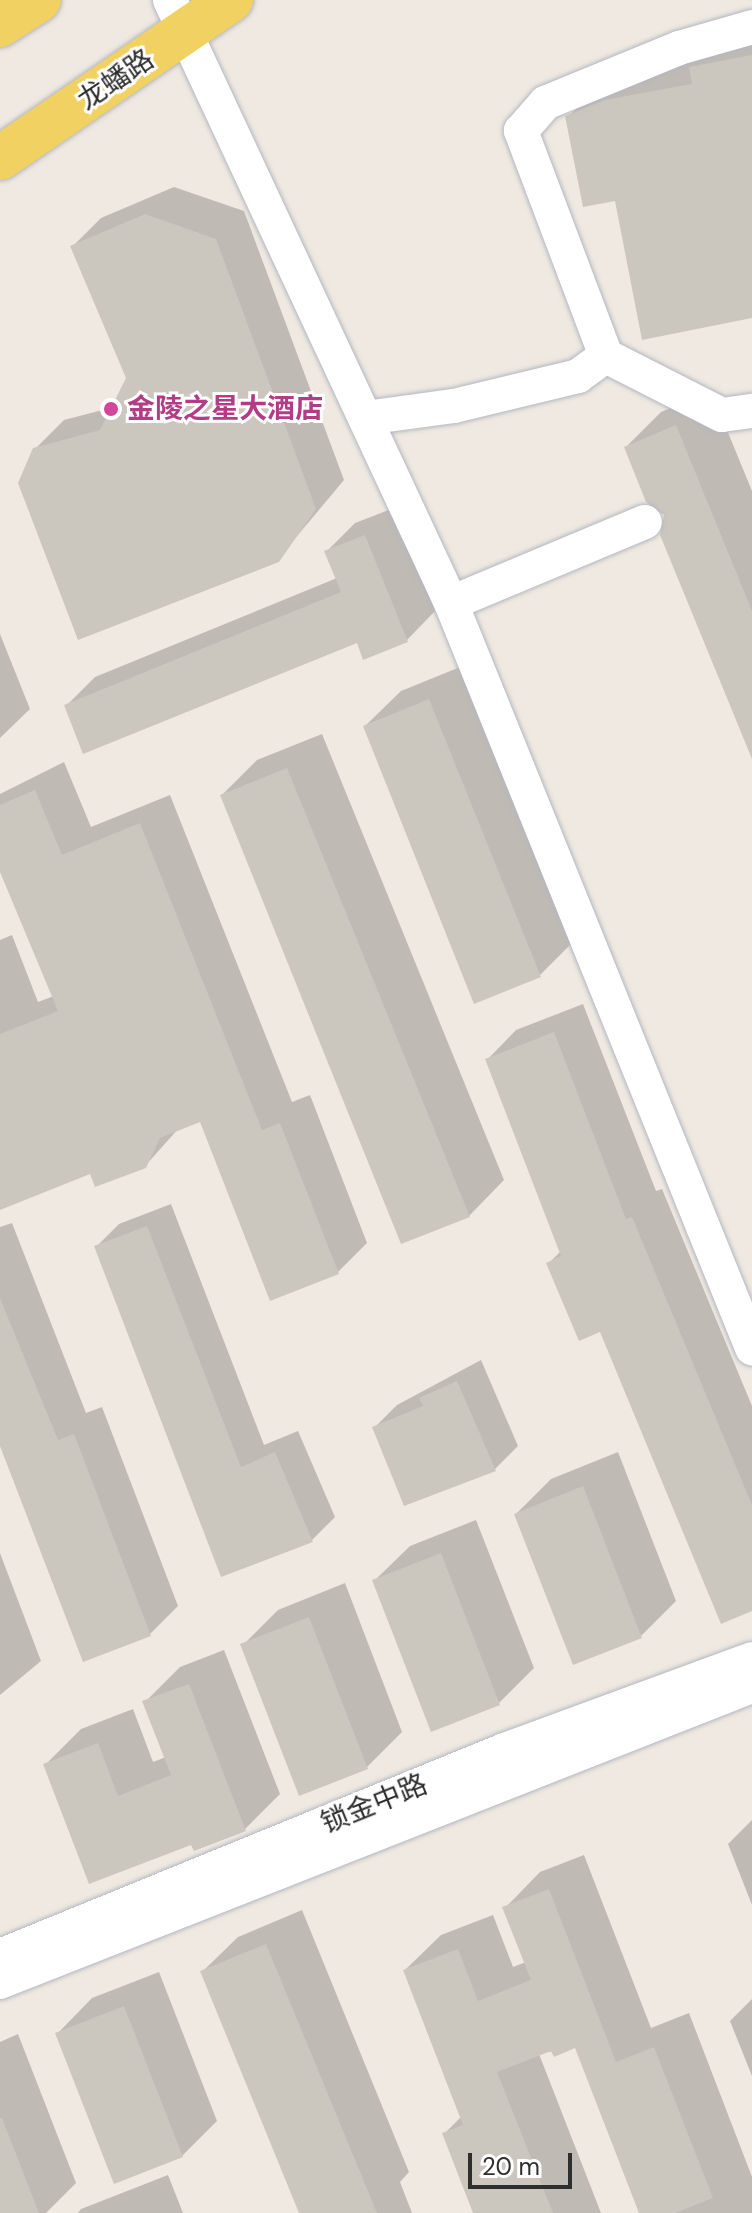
<!DOCTYPE html>
<meta charset="utf-8">
<style>
body{margin:0}
#map{position:relative;width:752px;height:2213px;overflow:hidden;background:#efe9e1;font-family:"DM Sans","Noto Sans SC",sans-serif}
div>[style]{position:absolute}
[style*='--x']{left:calc(var(--x)*1px);top:calc(var(--y)*1px);width:calc(var(--w)*1px);rotate:calc(var(--a)*1deg)}
.shadow>*{inset:0;background:#0003}
.building>*{inset:0;background:#cbc7bf}
.roads{filter:drop-shadow(0 0 2px #b4b7c1) drop-shadow(0 0 2px #b4b7c1)}
.minor>*{height:34px;margin:-17px;padding:0 17px;transform-origin:17px;border-radius:17px;background:#fff}
.major>*{height:44px;margin:-22px;padding:0 22px;transform-origin:22px;border-radius:22px;background:#f2d163}
.dots>*{width:22px;height:22px;translate:-50% -50%;box-sizing:border-box;border:4px solid #fff;border-radius:50%}
span{translate:-50% -50%;white-space:nowrap;text-align:center;line-height:1.15;-webkit-text-stroke:6px #fff;paint-order:stroke}
.street-label{font-size:28px;color:#2e2e2e}
.hotel-label{font-size:28px;color:#b23c85;font-weight:700}
.left{translate:0 -50%;text-align:left}
.scale{position:absolute;left:468px;top:2153px;width:104px;height:36px;box-sizing:border-box;border:4px solid #2e2e2e;border-top:0;padding-left:10px;font-size:24px;line-height:28px;white-space:nowrap;color:#2e2e2e;-webkit-text-stroke:6px #fff;paint-order:stroke}
</style>
<div id="map">
<div class="shadow">
<i style="clip-path:polygon(752px 28px,752px 316px,616px 199px,568px 117px,603px 82px)"></i>
<i style="clip-path:polygon(174px 187px,244px 211px,344px 480px,277px 560px,35px 449px,64px 420px,114px 407px,128px 378px,73px 246px,101px 218px)"></i>
<i style="clip-path:polygon(711px 391px,752px 491px,752px 756px,666px 514px,626px 447px,661px 412px)"></i>
<i style="clip-path:polygon(394px 508px,435px 611px,407px 640px,358px 641px,66px 706px,95px 677px,337px 578px,326px 552px,355px 523px)"></i>
<i style="clip-path:polygon(0 634px,30px 709px,0 738px)"></i>
<i style="clip-path:polygon(465px 665px,575px 940px,540px 975px,365px 726px,401px 691px)"></i>
<i style="clip-path:polygon(322px 734px,504px 1180px,469px 1216px,222px 795px,257px 760px)"></i>
<i style="clip-path:polygon(64px 762px,91px 827px,170px 795px,292px 1102px,310px 1095px,367px 1243px,338px 1272px,201px 1119px,179px 1128px,145px 1166px,91px 1172px,0 1208px,0 940px,12px 935px,38px 1002px,54px 996px,0 867px,0 794px)"></i>
<i style="clip-path:polygon(583px 1004px,656px 1191px,662px 1189px,752px 1406px,752px 1608px,601px 1329px,549px 1263px,561px 1251px,487px 1060px,516px 1030px)"></i>
<i style="clip-path:polygon(171px 1204px,264px 1445px,298px 1431px,335px 1517px,312px 1540px,222px 1574px,96px 1247px,119px 1224px)"></i>
<i style="clip-path:polygon(12px 1223px,86px 1413px,102px 1407px,178px 1606px,150px 1634px,0 1440px,0 1227px)"></i>
<i style="clip-path:polygon(481px 1360px,518px 1446px,495px 1469px,374px 1428px,397px 1405px)"></i>
<i style="clip-path:polygon(618px 1452px,676px 1601px,641px 1636px,516px 1514px,551px 1479px)"></i>
<i style="clip-path:polygon(476px 1520px,534px 1668px,499px 1703px,374px 1581px,410px 1546px)"></i>
<i style="clip-path:polygon(0 1553px,41px 1661px,0 1695px)"></i>
<i style="clip-path:polygon(345px 1583px,402px 1732px,367px 1767px,300px 1794px,243px 1645px,278px 1610px)"></i>
<i style="clip-path:polygon(224px 1650px,280px 1794px,245px 1829px,192px 1843px,45px 1765px,81px 1729px,133px 1709px,153px 1762px,166px 1757px,145px 1702px,180px 1667px)"></i>
<i style="clip-path:polygon(752px 1820px,752px 1905px,728px 1844px)"></i>
<i style="clip-path:polygon(584px 1855px,651px 2028px,689px 2013px,752px 2177px,752px 2213px,640px 2213px,576px 2046px,539px 2054px,601px 2213px,475px 2213px,444px 2134px,462px 2116px,405px 1970px,441px 1935px,493px 1915px,513px 1967px,526px 1962px,505px 1908px,540px 1872px)"></i>
<i style="clip-path:polygon(302px 1910px,409px 2172px,400px 2182px,412px 2213px,302px 2213px,202px 1972px,238px 1937px)"></i>
<i style="clip-path:polygon(159px 1972px,217px 2121px,182px 2156px,57px 2034px,92px 1998px)"></i>
<i style="clip-path:polygon(752px 1999px,752px 2076px,730px 2021px)"></i>
<i style="clip-path:polygon(18px 2034px,76px 2183px,46px 2213px,0 2213px,0 2042px)"></i>
<i style="clip-path:polygon(168px 2175px,183px 2213px,78px 2213px,81px 2209px)"></i>
</div>
<div class="building">
<i style="clip-path:polygon(752px 55px,752px 318px,642px 340px,615px 201px,583px 207px,565px 116px,604px 100px,692px 84px,689px 67px)"></i>
<i style="clip-path:polygon(145px 214px,216px 239px,316px 509px,279px 562px,78px 640px,18px 483px,33px 448px,100px 430px,126px 378px,70px 246px)"></i>
<i style="clip-path:polygon(676px 425px,752px 611px,752px 759px,660px 535px,664px 515px,646px 502px,624px 447px)"></i>
<i style="clip-path:polygon(365px 535px,408px 642px,363px 660px,357px 643px,83px 754px,64px 705px,341px 592px,324px 551px)"></i>
<i style="clip-path:polygon(429px 699px,541px 977px,474px 1004px,363px 726px)"></i>
<i style="clip-path:polygon(287px 768px,470px 1217px,401px 1244px,220px 795px)"></i>
<i style="clip-path:polygon(35px 790px,62px 855px,140px 823px,262px 1130px,280px 1123px,339px 1274px,270px 1301px,200px 1122px,160px 1138px,146px 1168px,95px 1187px,90px 1174px,0 1210px,0 1034px,58px 1011px,0 872px,0 805px)"></i>
<i style="clip-path:polygon(554px 1032px,626px 1219px,632px 1217px,752px 1505px,752px 1611px,721px 1624px,600px 1332px,579px 1341px,546px 1263px,561px 1256px,485px 1059px)"></i>
<i style="clip-path:polygon(147px 1226px,241px 1467px,275px 1452px,313px 1542px,221px 1577px,94px 1246px)"></i>
<i style="clip-path:polygon(0 1298px,58px 1440px,74px 1434px,151px 1636px,83px 1662px,0 1446px)"></i>
<i style="clip-path:polygon(457px 1381px,496px 1471px,404px 1506px,372px 1427px,423px 1406px,419px 1398px)"></i>
<i style="clip-path:polygon(583px 1486px,642px 1638px,573px 1665px,514px 1514px)"></i>
<i style="clip-path:polygon(441px 1553px,500px 1705px,431px 1732px,372px 1580px)"></i>
<i style="clip-path:polygon(309px 1617px,368px 1769px,299px 1796px,240px 1644px)"></i>
<i style="clip-path:polygon(189px 1684px,246px 1831px,194px 1851px,191px 1845px,89px 1884px,43px 1764px,98px 1743px,118px 1796px,171px 1775px,142px 1701px)"></i>
<i style="clip-path:polygon(549px 1889px,616px 2062px,654px 2047px,713px 2198px,675px 2213px,639px 2213px,575px 2048px,554px 2057px,551px 2051px,497px 2072px,553px 2213px,473px 2213px,442px 2133px,463px 2125px,403px 1970px,458px 1949px,478px 2001px,531px 1980px,502px 1907px)"></i>
<i style="clip-path:polygon(266px 1944px,377px 2213px,299px 2213px,200px 1971px)"></i>
<i style="clip-path:polygon(124px 2006px,183px 2157px,114px 2184px,55px 2033px)"></i>
<i style="clip-path:polygon(0 2118px,2px 2118px,39px 2213px,0 2213px)"></i>
</div>
<div class="roads">
<div class="minor">
<i style="--x:170;--y:0;--w:665;--a:65.01"></i>
<i style="--x:451;--y:603;--w:804;--a:68"></i>
<i style="--x:606;--y:356;--w:130;--a:27"></i>
<i style="--x:722;--y:415;--w:30;--a:-8"></i>
<i style="--x:365;--y:418;--w:90;--a:-7.7"></i>
<i style="--x:454;--y:406;--w:128;--a:-13.6"></i>
<i style="--x:578;--y:376;--w:34;--a:-36"></i>
<i style="--x:606;--y:356;--w:241;--a:-110.7"></i>
<i style="--x:521;--y:131;--w:37;--a:-49"></i>
<i style="--x:545;--y:103;--w:145;--a:-22.3"></i>
<i style="--x:679;--y:48;--w:76;--a:-16"></i>
<i style="--x:451;--y:603;--w:210;--a:-22.7"></i>
<i style="--x:0;--y:1956;--w:542;--a:-22.21"></i>
<i style="--x:502;--y:1751;--w:266;--a:-20.2"></i>
<i style="--x:0;--y:1982;--w:808;--a:-21.49"></i>
</div>
<div class="major">
<i style="--x:0;--y:25;--w:46;--a:-32.7"></i>
<i style="--x:0;--y:158;--w:280;--a:-34.4"></i>
</div>
</div>
<div class="dots">
<i style="left:111px;top:409px;background:#d1479c"></i>
</div>
<div class="street-label">
<span style="left:116px;top:80px;rotate:-34deg">龙蟠路</span>
<span style="left:374px;top:1804px;rotate:-22deg">锁金中路</span>
</div>
<div class="hotel-label">
<span class="left" style="left:127px;top:409px">金陵之星大酒店</span>
</div>
<div class="scale">20 m</div>
</div>
